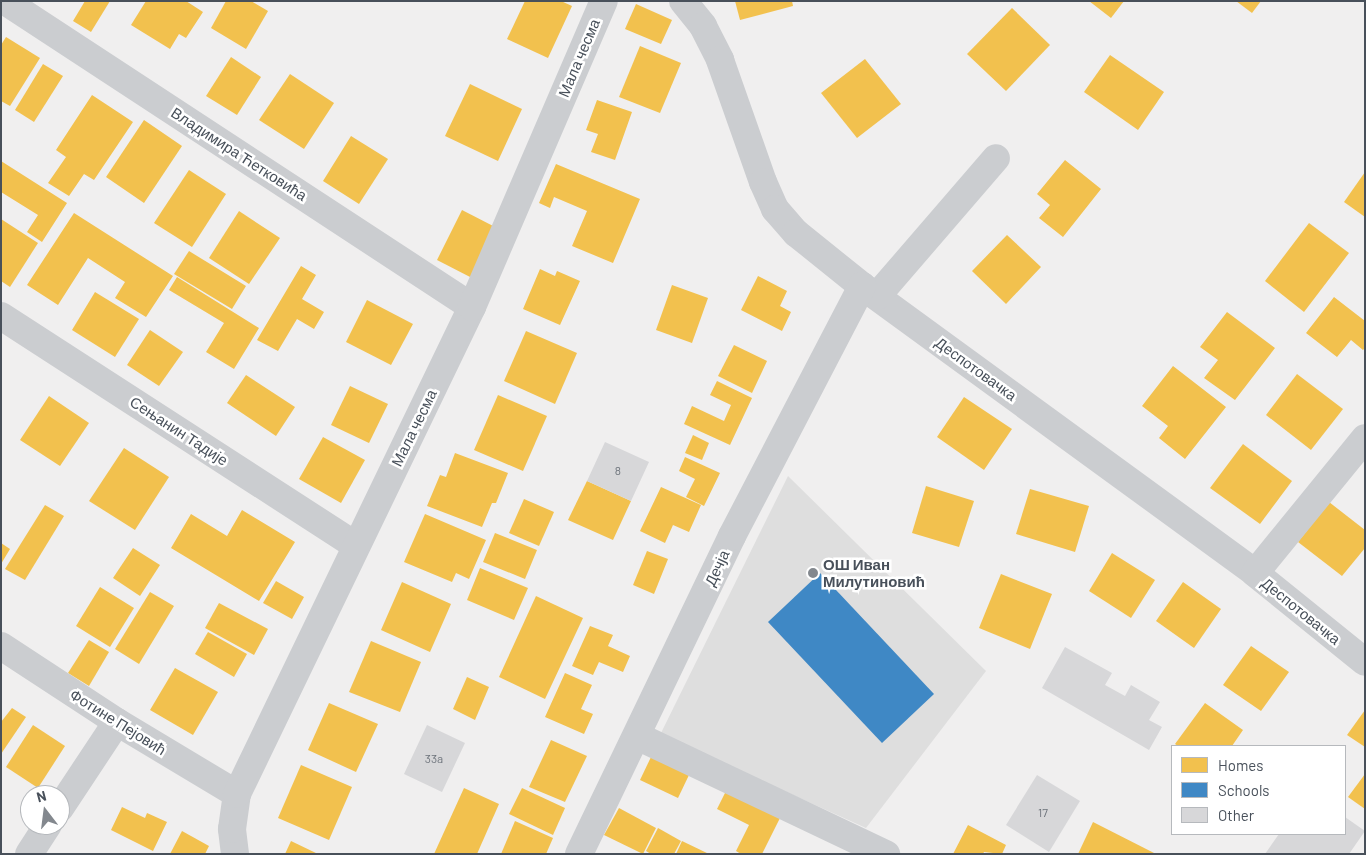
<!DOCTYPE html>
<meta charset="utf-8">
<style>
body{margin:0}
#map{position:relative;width:1366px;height:855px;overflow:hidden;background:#f0efef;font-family:Barlow,sans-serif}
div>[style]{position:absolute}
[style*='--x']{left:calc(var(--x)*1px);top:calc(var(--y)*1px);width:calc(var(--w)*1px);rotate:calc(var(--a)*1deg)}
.education>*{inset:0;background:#dedede}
.homes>*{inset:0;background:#f2c14e}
.schools>*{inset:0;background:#3f88c5}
.building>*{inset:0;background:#d7d7d9}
.minor>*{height:28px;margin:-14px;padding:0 14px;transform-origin:14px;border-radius:14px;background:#cbcdd0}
.dots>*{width:14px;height:14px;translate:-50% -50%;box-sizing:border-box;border:2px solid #fff;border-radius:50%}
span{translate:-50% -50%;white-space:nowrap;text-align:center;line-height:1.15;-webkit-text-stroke:5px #fff;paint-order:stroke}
.number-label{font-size:12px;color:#6d737b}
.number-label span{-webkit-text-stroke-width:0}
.street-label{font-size:15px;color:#48505a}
.poi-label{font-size:15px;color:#48505a;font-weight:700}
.left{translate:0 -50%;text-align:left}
.frame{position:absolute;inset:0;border:2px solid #48505a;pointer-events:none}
.legend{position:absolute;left:1171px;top:745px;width:175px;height:90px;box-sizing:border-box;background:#fff;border:1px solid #b6b9bd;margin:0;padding:6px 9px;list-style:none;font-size:15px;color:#48505a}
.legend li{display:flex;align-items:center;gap:10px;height:25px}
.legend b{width:25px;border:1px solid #b6b9bd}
.north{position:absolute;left:20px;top:785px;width:50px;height:50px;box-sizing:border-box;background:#fff;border:1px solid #b6b9bd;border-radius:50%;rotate:345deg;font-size:14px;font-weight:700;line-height:20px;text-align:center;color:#48505a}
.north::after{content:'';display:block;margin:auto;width:18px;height:22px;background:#83888e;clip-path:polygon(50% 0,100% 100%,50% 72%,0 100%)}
</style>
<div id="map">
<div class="education">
<i style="clip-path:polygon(788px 476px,986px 671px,866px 828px,660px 735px)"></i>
</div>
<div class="homes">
<i style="clip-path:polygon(85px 1px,110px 1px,91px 32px,73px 21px)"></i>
<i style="clip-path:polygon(146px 1px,186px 1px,203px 12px,186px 38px,179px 34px,170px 49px,131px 25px)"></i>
<i style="clip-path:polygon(226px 1px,251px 1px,268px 11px,246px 49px,211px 28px)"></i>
<i style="clip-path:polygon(525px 1px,561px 1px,572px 6px,548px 58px,507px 39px)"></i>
<i style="clip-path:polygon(735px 1px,792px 1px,793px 6px,740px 20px)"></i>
<i style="clip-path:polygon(1089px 1px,1124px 1px,1111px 18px)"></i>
<i style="clip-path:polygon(1236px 1px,1261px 1px,1252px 13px)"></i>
<i style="clip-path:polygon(636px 4px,672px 20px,661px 44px,625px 29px)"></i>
<i style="clip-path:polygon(1012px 8px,1050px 45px,1006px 91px,967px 54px)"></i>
<i style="clip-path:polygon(6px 37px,40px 58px,10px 106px,1px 101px,1px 45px)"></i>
<i style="clip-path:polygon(640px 46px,681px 63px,660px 113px,619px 97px)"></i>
<i style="clip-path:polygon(1110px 55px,1164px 92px,1138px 130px,1084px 92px)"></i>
<i style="clip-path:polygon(231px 57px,261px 77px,237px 115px,206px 96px)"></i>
<i style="clip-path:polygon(865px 59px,901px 104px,857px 138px,821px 93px)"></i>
<i style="clip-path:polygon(43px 64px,63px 76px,34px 122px,15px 110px)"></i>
<i style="clip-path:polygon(290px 74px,334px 103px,304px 149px,259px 120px)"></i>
<i style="clip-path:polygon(470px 84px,522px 109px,498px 161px,445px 136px)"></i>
<i style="clip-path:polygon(92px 95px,133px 122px,94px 180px,84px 174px,69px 196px,48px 183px,66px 157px,56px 150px)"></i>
<i style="clip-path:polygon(597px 100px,632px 112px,615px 160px,591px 152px,598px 134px,586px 130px)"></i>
<i style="clip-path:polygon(144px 120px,182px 146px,144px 203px,106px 177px)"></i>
<i style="clip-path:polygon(351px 136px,388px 159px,359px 204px,323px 181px)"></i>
<i style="clip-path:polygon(1065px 160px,1101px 189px,1063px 237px,1039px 218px,1050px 205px,1037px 194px)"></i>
<i style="clip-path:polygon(1px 161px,67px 203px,42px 242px,27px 232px,38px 215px,1px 192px)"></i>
<i style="clip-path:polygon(556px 164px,640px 199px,613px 263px,572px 246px,587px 211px,554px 197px,550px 208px,539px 203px)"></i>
<i style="clip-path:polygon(189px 170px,226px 194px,192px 247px,154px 223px)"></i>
<i style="clip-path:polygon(1365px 172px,1365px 217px,1344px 202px)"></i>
<i style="clip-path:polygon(462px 210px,497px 228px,472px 278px,437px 260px)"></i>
<i style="clip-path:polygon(239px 211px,280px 238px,249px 284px,209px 258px)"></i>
<i style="clip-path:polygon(74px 213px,173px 276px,146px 317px,115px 298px,125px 282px,88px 258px,58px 305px,27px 285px)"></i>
<i style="clip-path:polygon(1px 219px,38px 243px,10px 287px,1px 281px)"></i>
<i style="clip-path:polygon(1309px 223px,1349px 253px,1304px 312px,1265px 281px)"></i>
<i style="clip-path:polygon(1007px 235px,1041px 267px,1006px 304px,972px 271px)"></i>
<i style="clip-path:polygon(189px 251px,246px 286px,232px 309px,174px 274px)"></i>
<i style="clip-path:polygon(301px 266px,316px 275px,302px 299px,324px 312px,314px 329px,297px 319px,278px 351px,257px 340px)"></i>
<i style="clip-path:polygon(540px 269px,555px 276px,557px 271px,580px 281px,560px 325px,523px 309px)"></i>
<i style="clip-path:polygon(758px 276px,787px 291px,780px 306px,791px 312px,782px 331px,741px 310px)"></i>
<i style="clip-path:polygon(177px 277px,259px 328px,234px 369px,206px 352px,224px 323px,169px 290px)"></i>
<i style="clip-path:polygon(672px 285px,708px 298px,692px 343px,656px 330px)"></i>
<i style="clip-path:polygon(95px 292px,139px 319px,115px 357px,72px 330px)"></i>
<i style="clip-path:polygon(1334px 297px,1365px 321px,1365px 348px,1363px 350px,1351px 340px,1337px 357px,1306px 333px)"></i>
<i style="clip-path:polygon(367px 300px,413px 324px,391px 365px,346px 342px)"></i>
<i style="clip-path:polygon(1227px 312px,1275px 348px,1235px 400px,1204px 378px,1218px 360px,1200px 347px)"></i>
<i style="clip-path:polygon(150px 330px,183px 352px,159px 386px,127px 365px)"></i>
<i style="clip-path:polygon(526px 331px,577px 353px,555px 404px,504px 381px)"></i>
<i style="clip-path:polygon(734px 345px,767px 361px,752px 393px,718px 376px)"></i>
<i style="clip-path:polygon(1173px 366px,1226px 407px,1185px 459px,1159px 438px,1168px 426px,1142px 406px)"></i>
<i style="clip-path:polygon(1297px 374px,1343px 409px,1311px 450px,1266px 415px)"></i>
<i style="clip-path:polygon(246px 375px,295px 407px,276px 436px,227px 403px)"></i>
<i style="clip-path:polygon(717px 381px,752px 398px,730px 445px,684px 424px,692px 406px,724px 421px,731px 405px,710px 395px)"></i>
<i style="clip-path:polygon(350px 386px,388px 404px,369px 443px,331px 425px)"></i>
<i style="clip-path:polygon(498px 395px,547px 416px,523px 471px,474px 450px)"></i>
<i style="clip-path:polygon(49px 396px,89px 423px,60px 466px,20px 440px)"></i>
<i style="clip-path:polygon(964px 397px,1012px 429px,984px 470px,937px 437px)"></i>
<i style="clip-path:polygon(693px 435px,709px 443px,702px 460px,685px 453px)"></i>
<i style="clip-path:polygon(323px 437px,365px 460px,341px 503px,299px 479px)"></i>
<i style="clip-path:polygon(1243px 444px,1292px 481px,1260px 524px,1210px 488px)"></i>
<i style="clip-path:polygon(124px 448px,169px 477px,135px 530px,89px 501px)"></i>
<i style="clip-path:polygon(455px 453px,508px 473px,496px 503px,492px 503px,482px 527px,427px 506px,440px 475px,446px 477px)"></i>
<i style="clip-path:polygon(685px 457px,720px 473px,704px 506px,686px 497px,695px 479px,679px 471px)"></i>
<i style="clip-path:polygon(587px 481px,631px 501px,613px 540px,568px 520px)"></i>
<i style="clip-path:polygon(926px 486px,974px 501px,959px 547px,912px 533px)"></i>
<i style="clip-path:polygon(661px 487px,701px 505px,689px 532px,673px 525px,665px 543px,640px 531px)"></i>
<i style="clip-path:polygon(1030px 489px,1089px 506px,1075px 552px,1016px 534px)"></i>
<i style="clip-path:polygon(524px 499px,554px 512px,539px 546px,509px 533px)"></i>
<i style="clip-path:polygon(1329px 502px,1365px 530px,1365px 548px,1342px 576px,1298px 542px)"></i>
<i style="clip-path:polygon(45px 505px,64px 516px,25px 580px,5px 569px)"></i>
<i style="clip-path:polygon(242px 510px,295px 542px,259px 601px,171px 548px,191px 514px,227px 536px)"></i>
<i style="clip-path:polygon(425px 514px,486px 540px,469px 579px,456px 573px,452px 582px,404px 562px)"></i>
<i style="clip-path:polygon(495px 533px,537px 550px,525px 579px,483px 562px)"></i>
<i style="clip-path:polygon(1px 543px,10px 549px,1px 564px)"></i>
<i style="clip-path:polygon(133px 548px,160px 565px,140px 596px,113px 578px)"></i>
<i style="clip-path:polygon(647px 551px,668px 559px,654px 594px,633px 585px)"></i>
<i style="clip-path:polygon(1112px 553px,1155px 580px,1131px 618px,1089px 591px)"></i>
<i style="clip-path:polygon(480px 568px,528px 588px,514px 620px,467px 600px)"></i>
<i style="clip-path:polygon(1001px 574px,1052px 594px,1030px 649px,979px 628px)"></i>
<i style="clip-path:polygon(276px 581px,304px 597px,292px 619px,263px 603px)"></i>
<i style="clip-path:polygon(402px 582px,451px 604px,430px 652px,381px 630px)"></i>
<i style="clip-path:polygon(1183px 582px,1221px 609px,1194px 648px,1156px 621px)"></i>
<i style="clip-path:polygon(100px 587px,134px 608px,110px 647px,76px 626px)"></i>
<i style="clip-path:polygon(150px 592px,174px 606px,139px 664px,115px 649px)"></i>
<i style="clip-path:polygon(536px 596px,583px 618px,545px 699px,499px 677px)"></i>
<i style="clip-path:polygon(219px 603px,268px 629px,254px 655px,205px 628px)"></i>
<i style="clip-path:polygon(590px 626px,613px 635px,608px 646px,630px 656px,623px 672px,599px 662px,593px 675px,572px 666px)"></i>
<i style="clip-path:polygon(208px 632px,247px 654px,234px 677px,195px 654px)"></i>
<i style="clip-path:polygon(89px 640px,109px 652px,89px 686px,68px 673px)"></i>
<i style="clip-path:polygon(371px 641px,421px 662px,400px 712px,349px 692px)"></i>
<i style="clip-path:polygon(1251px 646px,1289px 672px,1261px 711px,1223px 685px)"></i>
<i style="clip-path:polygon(175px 668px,218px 692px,193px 735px,150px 710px)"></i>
<i style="clip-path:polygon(565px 673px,592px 685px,581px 709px,593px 714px,584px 734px,545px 717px)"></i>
<i style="clip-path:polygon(467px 677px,489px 687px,475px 720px,453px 709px)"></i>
<i style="clip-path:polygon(329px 703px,378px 724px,356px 772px,308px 750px)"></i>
<i style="clip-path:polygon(1205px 703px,1243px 730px,1232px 746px,1178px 746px,1175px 744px)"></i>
<i style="clip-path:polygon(12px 708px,26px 717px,1px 754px,1px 722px)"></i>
<i style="clip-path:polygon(1365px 710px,1365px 747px,1347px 735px)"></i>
<i style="clip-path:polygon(33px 725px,65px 746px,38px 788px,6px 767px)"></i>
<i style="clip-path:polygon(551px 740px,587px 756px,565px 802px,529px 787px)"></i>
<i style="clip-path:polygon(651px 757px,689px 775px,678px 798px,640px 780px)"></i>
<i style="clip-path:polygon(301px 765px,352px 787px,329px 840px,278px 818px)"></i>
<i style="clip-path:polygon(1365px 774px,1365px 809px,1348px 797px)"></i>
<i style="clip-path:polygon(464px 788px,499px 804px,477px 854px,434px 854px)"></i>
<i style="clip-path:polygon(522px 788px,565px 808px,553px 835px,509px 814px)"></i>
<i style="clip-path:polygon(727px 789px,781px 816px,762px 854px,741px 854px,736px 851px,749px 825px,717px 809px)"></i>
<i style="clip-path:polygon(122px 807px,145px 818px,147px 813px,167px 822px,153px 851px,111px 830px)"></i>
<i style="clip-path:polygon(619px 808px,656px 828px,643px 854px,604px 835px)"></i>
<i style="clip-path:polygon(515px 821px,553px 838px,546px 854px,501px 854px)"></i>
<i style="clip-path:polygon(1093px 822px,1156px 854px,1078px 854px)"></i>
<i style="clip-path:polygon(968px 825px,1006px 845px,1002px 854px,984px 852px,983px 854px,953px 854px)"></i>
<i style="clip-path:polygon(658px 828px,681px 841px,674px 854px,651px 854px,646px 851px)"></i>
<i style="clip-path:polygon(182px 831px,209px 846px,205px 854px,170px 854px)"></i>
<i style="clip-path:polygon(291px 841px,318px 854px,285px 854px)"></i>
<i style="clip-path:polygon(682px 841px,709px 854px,676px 854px)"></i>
</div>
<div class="schools">
<i style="clip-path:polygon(820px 573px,934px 694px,882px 743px,768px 622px)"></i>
</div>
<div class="building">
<i style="clip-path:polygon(605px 442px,649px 462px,631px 501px,587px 481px)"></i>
<i style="clip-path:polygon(1065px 647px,1112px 673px,1105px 685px,1125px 696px,1131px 685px,1160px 702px,1149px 720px,1162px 727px,1149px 750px,1042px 688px)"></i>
<i style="clip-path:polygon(427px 725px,465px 743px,442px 792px,404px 774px)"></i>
<i style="clip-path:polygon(1037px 775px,1080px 801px,1049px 852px,1006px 825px)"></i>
<i style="clip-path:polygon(1345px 817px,1365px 831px,1349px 854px,1265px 854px,1279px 834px,1345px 834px)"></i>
</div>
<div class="minor">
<i style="--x:5;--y:1;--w:558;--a:33.23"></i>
<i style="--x:683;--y:1;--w:32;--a:51"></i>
<i style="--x:703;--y:26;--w:38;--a:63"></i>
<i style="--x:720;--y:60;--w:129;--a:70.6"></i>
<i style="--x:763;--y:182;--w:30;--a:66"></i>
<i style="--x:775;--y:209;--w:32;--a:49"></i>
<i style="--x:796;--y:233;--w:85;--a:38.8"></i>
<i style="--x:862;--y:286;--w:487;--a:36.1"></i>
<i style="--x:1255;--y:573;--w:141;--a:39"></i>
<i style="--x:877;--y:296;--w:182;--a:-49.2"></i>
<i style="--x:1;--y:316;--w:423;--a:32.9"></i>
<i style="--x:1255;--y:573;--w:174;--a:-50.8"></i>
<i style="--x:1;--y:646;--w:139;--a:33.2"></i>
<i style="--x:117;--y:722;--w:140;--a:31"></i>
<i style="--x:637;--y:736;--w:276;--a:25.4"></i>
<i style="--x:60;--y:808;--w:103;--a:-56.5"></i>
<i style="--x:29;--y:854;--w:35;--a:-57"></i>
<i style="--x:235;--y:854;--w:25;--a:-97"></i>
<i style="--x:232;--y:829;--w:35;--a:-82"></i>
<i style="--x:237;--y:794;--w:541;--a:-64.24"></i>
<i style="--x:472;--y:307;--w:333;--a:-66.7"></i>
<i style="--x:579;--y:854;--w:353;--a:-64.3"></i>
<i style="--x:732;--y:536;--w:282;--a:-62.5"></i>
</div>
<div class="dots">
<i style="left:813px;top:573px;background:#83888e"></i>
</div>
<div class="number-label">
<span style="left:618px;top:471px">8</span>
<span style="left:434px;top:759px">33a</span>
<span style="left:1043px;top:813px">17</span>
</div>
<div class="street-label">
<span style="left:579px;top:58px;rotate:-67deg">Мала чесма</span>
<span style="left:239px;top:154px;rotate:33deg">Владимира Ћетковића</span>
<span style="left:976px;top:369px;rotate:36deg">Деспотовачка</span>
<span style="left:414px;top:428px;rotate:-64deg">Мала чесма</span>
<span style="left:179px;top:431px;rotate:33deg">Сењанин Тадије</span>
<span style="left:717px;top:568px;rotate:-65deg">Дечја</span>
<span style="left:1301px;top:611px;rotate:39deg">Деспотовачка</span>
<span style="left:118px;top:722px;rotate:32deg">Фотине Пејовић</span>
</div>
<div class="poi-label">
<span class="left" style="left:823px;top:573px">ОШ Иван<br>Милутиновић</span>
</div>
<div class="frame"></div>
<ul class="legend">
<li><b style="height:14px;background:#f2c14e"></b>Homes</li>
<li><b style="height:14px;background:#3f88c5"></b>Schools</li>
<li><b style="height:14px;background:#d7d7d9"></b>Other</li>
</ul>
<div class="north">N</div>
</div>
